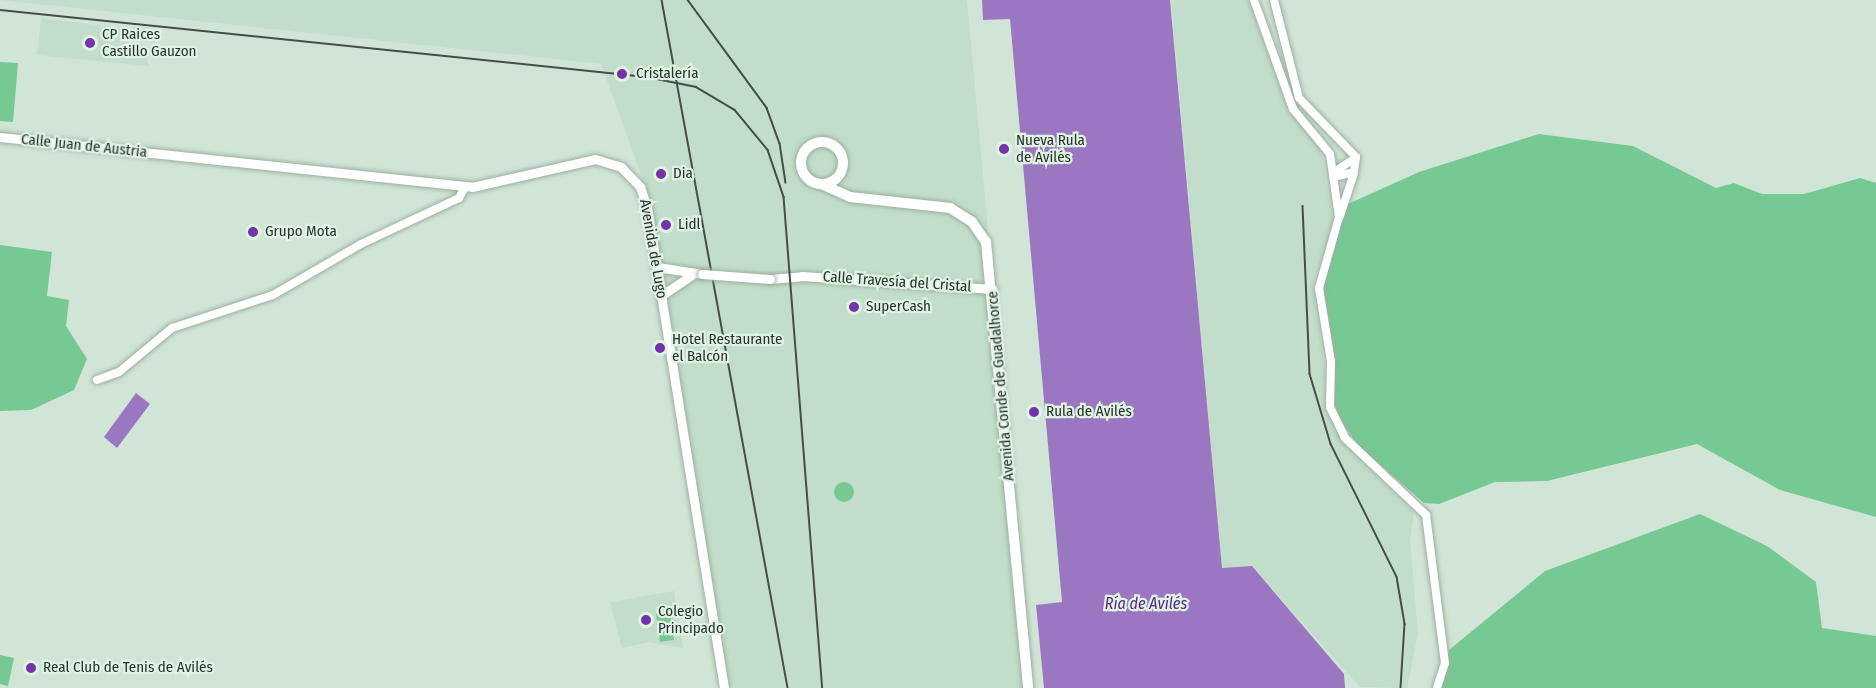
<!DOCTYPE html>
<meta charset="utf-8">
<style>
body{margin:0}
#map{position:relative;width:1876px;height:688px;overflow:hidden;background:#d1e5d6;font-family:"Fira Sans Condensed",sans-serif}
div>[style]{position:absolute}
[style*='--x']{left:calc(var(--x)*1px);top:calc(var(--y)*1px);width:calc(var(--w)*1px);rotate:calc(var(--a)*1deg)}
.built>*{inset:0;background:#c2deca}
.green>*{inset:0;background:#76c992}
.round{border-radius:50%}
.water>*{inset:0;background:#9c77c1}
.roads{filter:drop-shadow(0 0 2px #9cb0a1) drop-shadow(0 0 2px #9cb0a1)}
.minor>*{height:8px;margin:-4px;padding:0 4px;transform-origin:4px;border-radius:4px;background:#fff}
.major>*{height:9px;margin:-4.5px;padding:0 4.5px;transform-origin:4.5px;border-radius:4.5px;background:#fff}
.highway>*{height:10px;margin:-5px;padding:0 5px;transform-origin:5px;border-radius:5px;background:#fff}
.highway>.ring{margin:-5px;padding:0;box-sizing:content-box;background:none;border:10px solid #fff;border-radius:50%}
.rail>*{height:1.5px;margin:-0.75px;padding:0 0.75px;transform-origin:0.75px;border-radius:0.75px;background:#444e47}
.bridges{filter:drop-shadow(0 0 2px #9cb0a1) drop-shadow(0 0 2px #9cb0a1)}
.major-bridge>*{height:9px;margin:-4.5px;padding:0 4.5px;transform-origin:4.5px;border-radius:4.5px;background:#fff}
.dots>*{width:16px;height:16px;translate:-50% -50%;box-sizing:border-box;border:3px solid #def3e3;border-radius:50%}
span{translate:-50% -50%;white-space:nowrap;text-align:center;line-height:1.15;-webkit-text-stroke:4.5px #def3e3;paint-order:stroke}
.poi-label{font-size:15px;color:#2a322c}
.left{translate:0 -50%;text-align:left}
.street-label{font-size:15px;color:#2a322c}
.water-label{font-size:16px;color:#592780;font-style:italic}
</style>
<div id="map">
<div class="built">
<i style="clip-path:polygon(0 0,967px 0,1030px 688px,727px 688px,647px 191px,601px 64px)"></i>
<i style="clip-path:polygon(1171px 0,1249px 0,1287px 107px,1321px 151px,1333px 224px,1313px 283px,1325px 374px,1324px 404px,1345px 446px,1414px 513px,1410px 539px,1418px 634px,1407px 688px,1360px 687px,1252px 566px,1222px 569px)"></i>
<i style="clip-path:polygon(41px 18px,138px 30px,149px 66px,37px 55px)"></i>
<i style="clip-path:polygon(674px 591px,683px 648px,649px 642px,622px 648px,610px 602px)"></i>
</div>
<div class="green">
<i style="clip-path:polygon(0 62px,18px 63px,13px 122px,0 121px)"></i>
<i style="clip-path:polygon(1539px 134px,1633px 146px,1716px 188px,1734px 183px,1762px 194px,1804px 194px,1860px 178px,1876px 183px,1876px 517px,1780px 490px,1697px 444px,1547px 481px,1495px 482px,1439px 504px,1424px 503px,1358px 446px,1335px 411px,1324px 306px,1324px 275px,1348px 204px,1419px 172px)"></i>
<i style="clip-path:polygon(0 245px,52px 252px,47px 296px,69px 300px,66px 326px,87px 359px,74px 390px,31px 410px,0 411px)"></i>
<i class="round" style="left:834px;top:482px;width:20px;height:20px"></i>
<i style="clip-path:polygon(1700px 514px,1767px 546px,1816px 582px,1822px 628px,1876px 636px,1876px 688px,1438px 688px,1449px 650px,1545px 571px)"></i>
<i style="clip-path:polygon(670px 611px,674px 640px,660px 642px,656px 614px)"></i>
<i style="clip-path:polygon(0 655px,14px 658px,8px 686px,0 684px)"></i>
</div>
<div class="water">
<i style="clip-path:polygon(982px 0,1170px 0,1222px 568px,1252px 566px,1344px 674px,1345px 688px,1044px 688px,1036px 605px,1062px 602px,1010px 19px,983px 20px)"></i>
<i style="clip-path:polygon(136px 393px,150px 404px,117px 448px,104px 437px)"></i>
</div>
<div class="roads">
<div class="minor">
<i style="--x:1254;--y:0;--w:116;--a:70.3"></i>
<i style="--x:1293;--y:109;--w:58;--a:50.6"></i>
<i style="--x:1330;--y:154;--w:64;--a:81.9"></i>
<i style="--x:1339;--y:217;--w:74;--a:105.7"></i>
<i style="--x:1319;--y:288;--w:74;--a:80.7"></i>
<i style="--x:1331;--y:361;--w:46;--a:91.2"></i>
<i style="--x:1330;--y:407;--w:34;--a:64"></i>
<i style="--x:1345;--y:438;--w:112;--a:43.5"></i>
<i style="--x:1426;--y:515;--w:149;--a:82.7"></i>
<i style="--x:1445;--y:663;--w:26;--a:108"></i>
<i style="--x:1274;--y:0;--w:101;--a:75.7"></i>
<i style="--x:1299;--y:98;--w:82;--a:46"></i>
<i style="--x:1356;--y:157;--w:15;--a:98"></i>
<i style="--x:1354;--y:172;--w:21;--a:166"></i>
<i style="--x:1333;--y:173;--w:27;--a:-34"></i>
<i style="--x:1340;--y:216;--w:45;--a:-72"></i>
<i style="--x:97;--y:380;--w:23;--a:-20"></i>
<i style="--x:119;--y:372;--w:69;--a:-39.7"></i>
<i style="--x:172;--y:328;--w:106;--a:-18.1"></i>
<i style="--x:273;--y:295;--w:102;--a:-30.1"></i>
<i style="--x:361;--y:244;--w:108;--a:-25.1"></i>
<i style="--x:459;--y:198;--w:13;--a:-61"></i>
</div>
<div class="major">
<i style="--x:0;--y:137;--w:475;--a:6"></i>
<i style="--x:472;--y:187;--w:126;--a:-12.8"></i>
<i style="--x:595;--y:159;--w:27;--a:17"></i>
<i style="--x:621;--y:167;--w:28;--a:46"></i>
<i style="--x:640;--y:187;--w:21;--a:71"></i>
<i style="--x:647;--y:207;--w:487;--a:80.9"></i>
<i style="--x:657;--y:267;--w:46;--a:8.8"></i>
<i style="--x:770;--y:279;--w:32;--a:-5"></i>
<i style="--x:802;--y:276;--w:191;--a:3.9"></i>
<i style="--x:662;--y:295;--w:36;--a:-34"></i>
</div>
<div class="highway">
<i class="ring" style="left:801px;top:142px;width:32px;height:32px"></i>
<i style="--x:821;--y:184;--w:32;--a:24"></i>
<i style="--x:850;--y:197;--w:101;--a:6.3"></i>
<i style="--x:950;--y:208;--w:26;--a:32"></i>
<i style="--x:972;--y:222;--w:24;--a:55"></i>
<i style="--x:986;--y:242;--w:448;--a:84.6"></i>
</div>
</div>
<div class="rail">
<i style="--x:662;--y:0;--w:699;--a:79.62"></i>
<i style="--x:688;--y:0;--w:134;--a:53.8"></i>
<i style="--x:767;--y:108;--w:37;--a:70"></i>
<i style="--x:780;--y:143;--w:40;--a:81.5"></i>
<i style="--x:0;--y:10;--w:650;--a:5.91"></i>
<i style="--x:647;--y:77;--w:50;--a:11.5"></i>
<i style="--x:696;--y:87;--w:45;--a:30.5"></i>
<i style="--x:735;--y:110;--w:52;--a:50.5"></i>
<i style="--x:768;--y:150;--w:50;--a:71.2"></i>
<i style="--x:784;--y:197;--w:493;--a:85.5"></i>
<i style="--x:1303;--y:206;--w:168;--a:87.6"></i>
<i style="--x:1310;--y:374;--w:73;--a:73.3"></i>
<i style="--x:1331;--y:444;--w:148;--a:63.6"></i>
<i style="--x:1397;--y:577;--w:48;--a:80.3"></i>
<i style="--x:1405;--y:624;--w:64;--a:93.6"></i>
</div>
<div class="bridges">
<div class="major-bridge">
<i style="--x:702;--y:274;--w:68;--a:4.2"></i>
</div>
</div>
<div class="dots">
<i style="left:90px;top:43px;background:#7433a8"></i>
<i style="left:622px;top:74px;background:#7433a8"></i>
<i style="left:1004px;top:149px;background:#7433a8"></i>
<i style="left:661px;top:174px;background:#7433a8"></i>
<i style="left:666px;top:225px;background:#7433a8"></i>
<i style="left:253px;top:232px;background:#7433a8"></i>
<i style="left:854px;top:307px;background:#7433a8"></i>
<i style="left:660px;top:348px;background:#7433a8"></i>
<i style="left:1034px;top:412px;background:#7433a8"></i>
<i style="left:646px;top:620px;background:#7433a8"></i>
<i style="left:31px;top:668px;background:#7433a8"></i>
</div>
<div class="poi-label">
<span class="left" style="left:102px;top:43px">CP Raices<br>Castillo Gauzon</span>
<span class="left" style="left:636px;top:74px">Cristalería</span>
<span class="left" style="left:1016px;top:149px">Nueva Rula<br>de Avilés</span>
<span class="left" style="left:673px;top:174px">Dia</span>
<span class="left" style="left:678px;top:225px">Lidl</span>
<span class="left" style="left:265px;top:232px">Grupo Mota</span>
<span class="left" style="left:866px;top:307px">SuperCash</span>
<span class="left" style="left:672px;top:348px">Hotel Restaurante<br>el Balcón</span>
<span class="left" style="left:1046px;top:412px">Rula de Avilés</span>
<span class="left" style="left:658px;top:620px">Colegio<br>Principado</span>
<span class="left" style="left:43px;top:668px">Real Club de Tenis de Avilés</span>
</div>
<div class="street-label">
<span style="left:84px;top:146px;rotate:6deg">Calle Juan de Austria</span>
<span style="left:653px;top:249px;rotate:80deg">Avenida de Lugo</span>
<span style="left:897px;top:282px;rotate:4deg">Calle Travesía del Cristal</span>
<span style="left:1001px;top:386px;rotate:-95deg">Avenida Conde de Guadalhorce</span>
</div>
<div class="water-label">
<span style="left:1146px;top:604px">Ría de Avilés</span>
</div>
</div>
